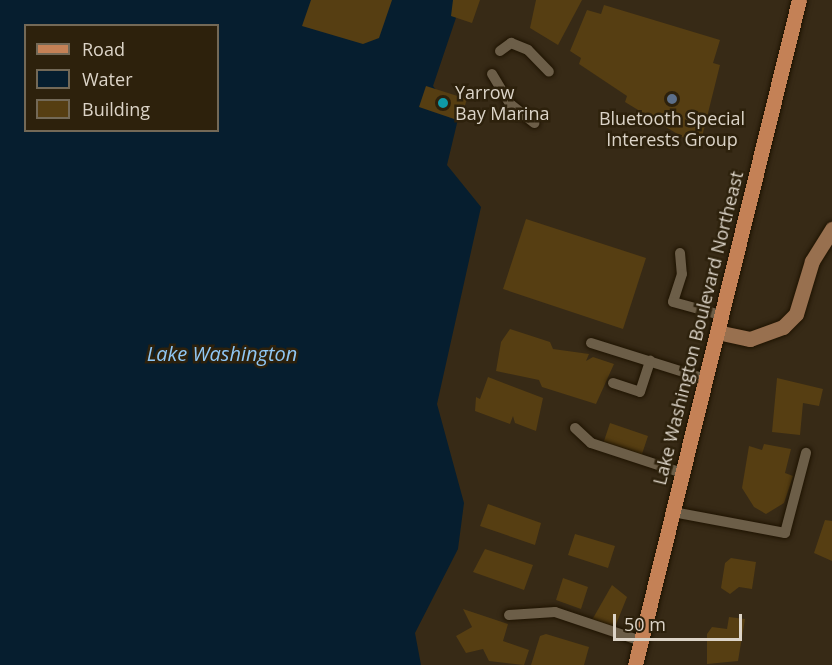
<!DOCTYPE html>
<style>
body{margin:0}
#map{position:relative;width:832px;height:665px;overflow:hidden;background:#372a16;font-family:"Open Sans",sans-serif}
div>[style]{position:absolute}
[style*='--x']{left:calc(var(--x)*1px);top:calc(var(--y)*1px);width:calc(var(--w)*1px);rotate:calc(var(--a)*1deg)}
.water>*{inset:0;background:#061e2f}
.building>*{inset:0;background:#563e12}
.roads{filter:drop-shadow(0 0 2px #1e1301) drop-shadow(0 0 2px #1e1301)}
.lane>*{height:10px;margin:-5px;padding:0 5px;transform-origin:5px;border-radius:5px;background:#6c5e48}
.secondary>*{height:15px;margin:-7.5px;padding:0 7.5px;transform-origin:7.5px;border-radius:7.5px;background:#98704f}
.primary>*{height:15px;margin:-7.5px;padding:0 7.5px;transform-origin:7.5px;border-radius:7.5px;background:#c48156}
.dots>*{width:16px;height:16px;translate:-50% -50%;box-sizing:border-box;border:3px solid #2d210c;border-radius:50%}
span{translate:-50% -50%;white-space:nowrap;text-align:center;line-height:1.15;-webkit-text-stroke:5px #2d210c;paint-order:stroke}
.poi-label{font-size:18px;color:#dcd4c8}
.left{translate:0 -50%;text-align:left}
.street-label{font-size:18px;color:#dcd4c8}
.water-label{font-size:20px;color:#90c7f4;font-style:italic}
.legend{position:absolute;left:24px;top:24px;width:195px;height:108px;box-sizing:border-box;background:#2d210c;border:2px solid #736957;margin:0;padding:8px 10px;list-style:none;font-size:18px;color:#dcd4c8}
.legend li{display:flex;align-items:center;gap:12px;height:30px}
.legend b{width:30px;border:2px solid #736957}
.scale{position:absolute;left:613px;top:614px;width:129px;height:27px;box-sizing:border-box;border:3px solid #dcd4c8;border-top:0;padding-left:8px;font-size:18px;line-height:21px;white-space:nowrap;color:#dcd4c8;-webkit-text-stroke:4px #2d210c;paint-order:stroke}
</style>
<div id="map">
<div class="water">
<i style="clip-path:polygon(evenodd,0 0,462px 0,433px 86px,458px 119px,447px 165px,481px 207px,437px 404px,464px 503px,458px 549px,415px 633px,421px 665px,0 665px,0 0,26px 26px,218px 26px,218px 130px,26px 130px,26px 26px)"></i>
</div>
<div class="building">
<i style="clip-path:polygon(311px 0,392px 0,379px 38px,363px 44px,302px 26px)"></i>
<i style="clip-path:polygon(453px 0,480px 0,472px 23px,451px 16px)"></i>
<i style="clip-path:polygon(536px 0,582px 0,558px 45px,530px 28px)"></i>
<i style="clip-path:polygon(604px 5px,720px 40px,713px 63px,720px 65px,701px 141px,686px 132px,684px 138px,625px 102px,627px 96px,579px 64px,581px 58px,570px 51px,587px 10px,601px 14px)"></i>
<i style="clip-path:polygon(426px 86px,467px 99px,460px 121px,419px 107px)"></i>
<i style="clip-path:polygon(526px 219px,646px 258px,623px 329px,503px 289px)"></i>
<i style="clip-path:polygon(510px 329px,550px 342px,553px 349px,589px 354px,586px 361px,593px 357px,614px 364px,596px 404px,542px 387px,539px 380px,496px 371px,501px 342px)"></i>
<i style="clip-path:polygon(488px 377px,543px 398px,536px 431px,515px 423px,513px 416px,510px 424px,475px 411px,476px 397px,480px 399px)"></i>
<i style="clip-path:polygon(777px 378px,823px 389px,819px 406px,803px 403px,800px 435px,772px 432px)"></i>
<i style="clip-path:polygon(610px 423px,648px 436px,641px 457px,603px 444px)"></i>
<i style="clip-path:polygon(764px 444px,791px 449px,785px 473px,793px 476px,784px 503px,766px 514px,754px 507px,742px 488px,749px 446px,762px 450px)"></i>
<i style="clip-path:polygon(488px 504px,541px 523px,535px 545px,480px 526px)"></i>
<i style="clip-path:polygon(825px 520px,832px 521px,832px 561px,814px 553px)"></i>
<i style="clip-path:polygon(575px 534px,615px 546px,608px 568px,568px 555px)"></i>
<i style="clip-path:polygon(485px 549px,533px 565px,524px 590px,473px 572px)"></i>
<i style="clip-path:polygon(731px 558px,756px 562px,752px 589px,739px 587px,730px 594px,721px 588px,725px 563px)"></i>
<i style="clip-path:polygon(563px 578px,588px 587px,581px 609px,556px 600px)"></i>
<i style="clip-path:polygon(612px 585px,627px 597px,615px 627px,592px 620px)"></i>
<i style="clip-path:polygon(463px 609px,508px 624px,503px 641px,529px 650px,524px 665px,489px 661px,483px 649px,466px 653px,456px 636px,472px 627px)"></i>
<i style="clip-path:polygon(729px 617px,745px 619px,738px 661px,707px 664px,707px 634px,712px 627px,727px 629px)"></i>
<i style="clip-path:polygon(546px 634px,589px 647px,584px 665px,531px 665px,540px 636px)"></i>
</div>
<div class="roads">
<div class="lane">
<i style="--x:500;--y:51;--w:14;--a:-36"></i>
<i style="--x:511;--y:43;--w:18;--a:22"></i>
<i style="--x:528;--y:50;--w:30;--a:46"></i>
<i style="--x:492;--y:74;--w:35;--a:59"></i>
<i style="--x:510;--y:104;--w:31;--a:38"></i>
<i style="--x:680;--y:253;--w:21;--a:85"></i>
<i style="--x:682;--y:274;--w:29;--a:108"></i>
<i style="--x:673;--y:302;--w:50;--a:15.2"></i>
<i style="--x:591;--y:343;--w:121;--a:17.4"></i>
<i style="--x:613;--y:383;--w:28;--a:18"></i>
<i style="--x:640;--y:392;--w:33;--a:-72"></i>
<i style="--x:575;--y:428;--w:22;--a:43"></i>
<i style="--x:591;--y:443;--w:97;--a:18.1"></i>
<i style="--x:673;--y:512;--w:114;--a:10.6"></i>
<i style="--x:785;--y:533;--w:83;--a:-75.3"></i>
<i style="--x:509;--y:615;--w:46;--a:-3.7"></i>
<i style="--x:555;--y:612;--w:91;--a:18.6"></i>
</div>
<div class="secondary">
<i style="--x:717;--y:332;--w:34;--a:12"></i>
<i style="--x:750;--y:339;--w:35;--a:-20"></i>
<i style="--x:783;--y:327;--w:18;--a:-45"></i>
<i style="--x:796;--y:314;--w:55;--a:-73.2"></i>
<i style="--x:812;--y:261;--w:38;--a:-58"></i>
</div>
<div class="primary">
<i style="--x:635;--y:665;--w:685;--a:-76.15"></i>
</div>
</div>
<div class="dots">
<i style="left:672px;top:99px;background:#5c6f8a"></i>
<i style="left:443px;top:103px;background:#0f9aa8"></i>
</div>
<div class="poi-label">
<span class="left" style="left:455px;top:103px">Yarrow<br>Bay Marina</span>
<span style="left:672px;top:129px">Bluetooth Special<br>Interests Group</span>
</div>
<div class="street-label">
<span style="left:698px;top:328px;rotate:-76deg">Lake Washington Boulevard Northeast</span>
</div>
<div class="water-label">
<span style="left:222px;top:353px">Lake Washington</span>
</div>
<ul class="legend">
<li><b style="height:8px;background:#c48156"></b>Road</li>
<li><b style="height:16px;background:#061e2f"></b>Water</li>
<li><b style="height:16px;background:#563e12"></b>Building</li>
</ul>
<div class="scale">50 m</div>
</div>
